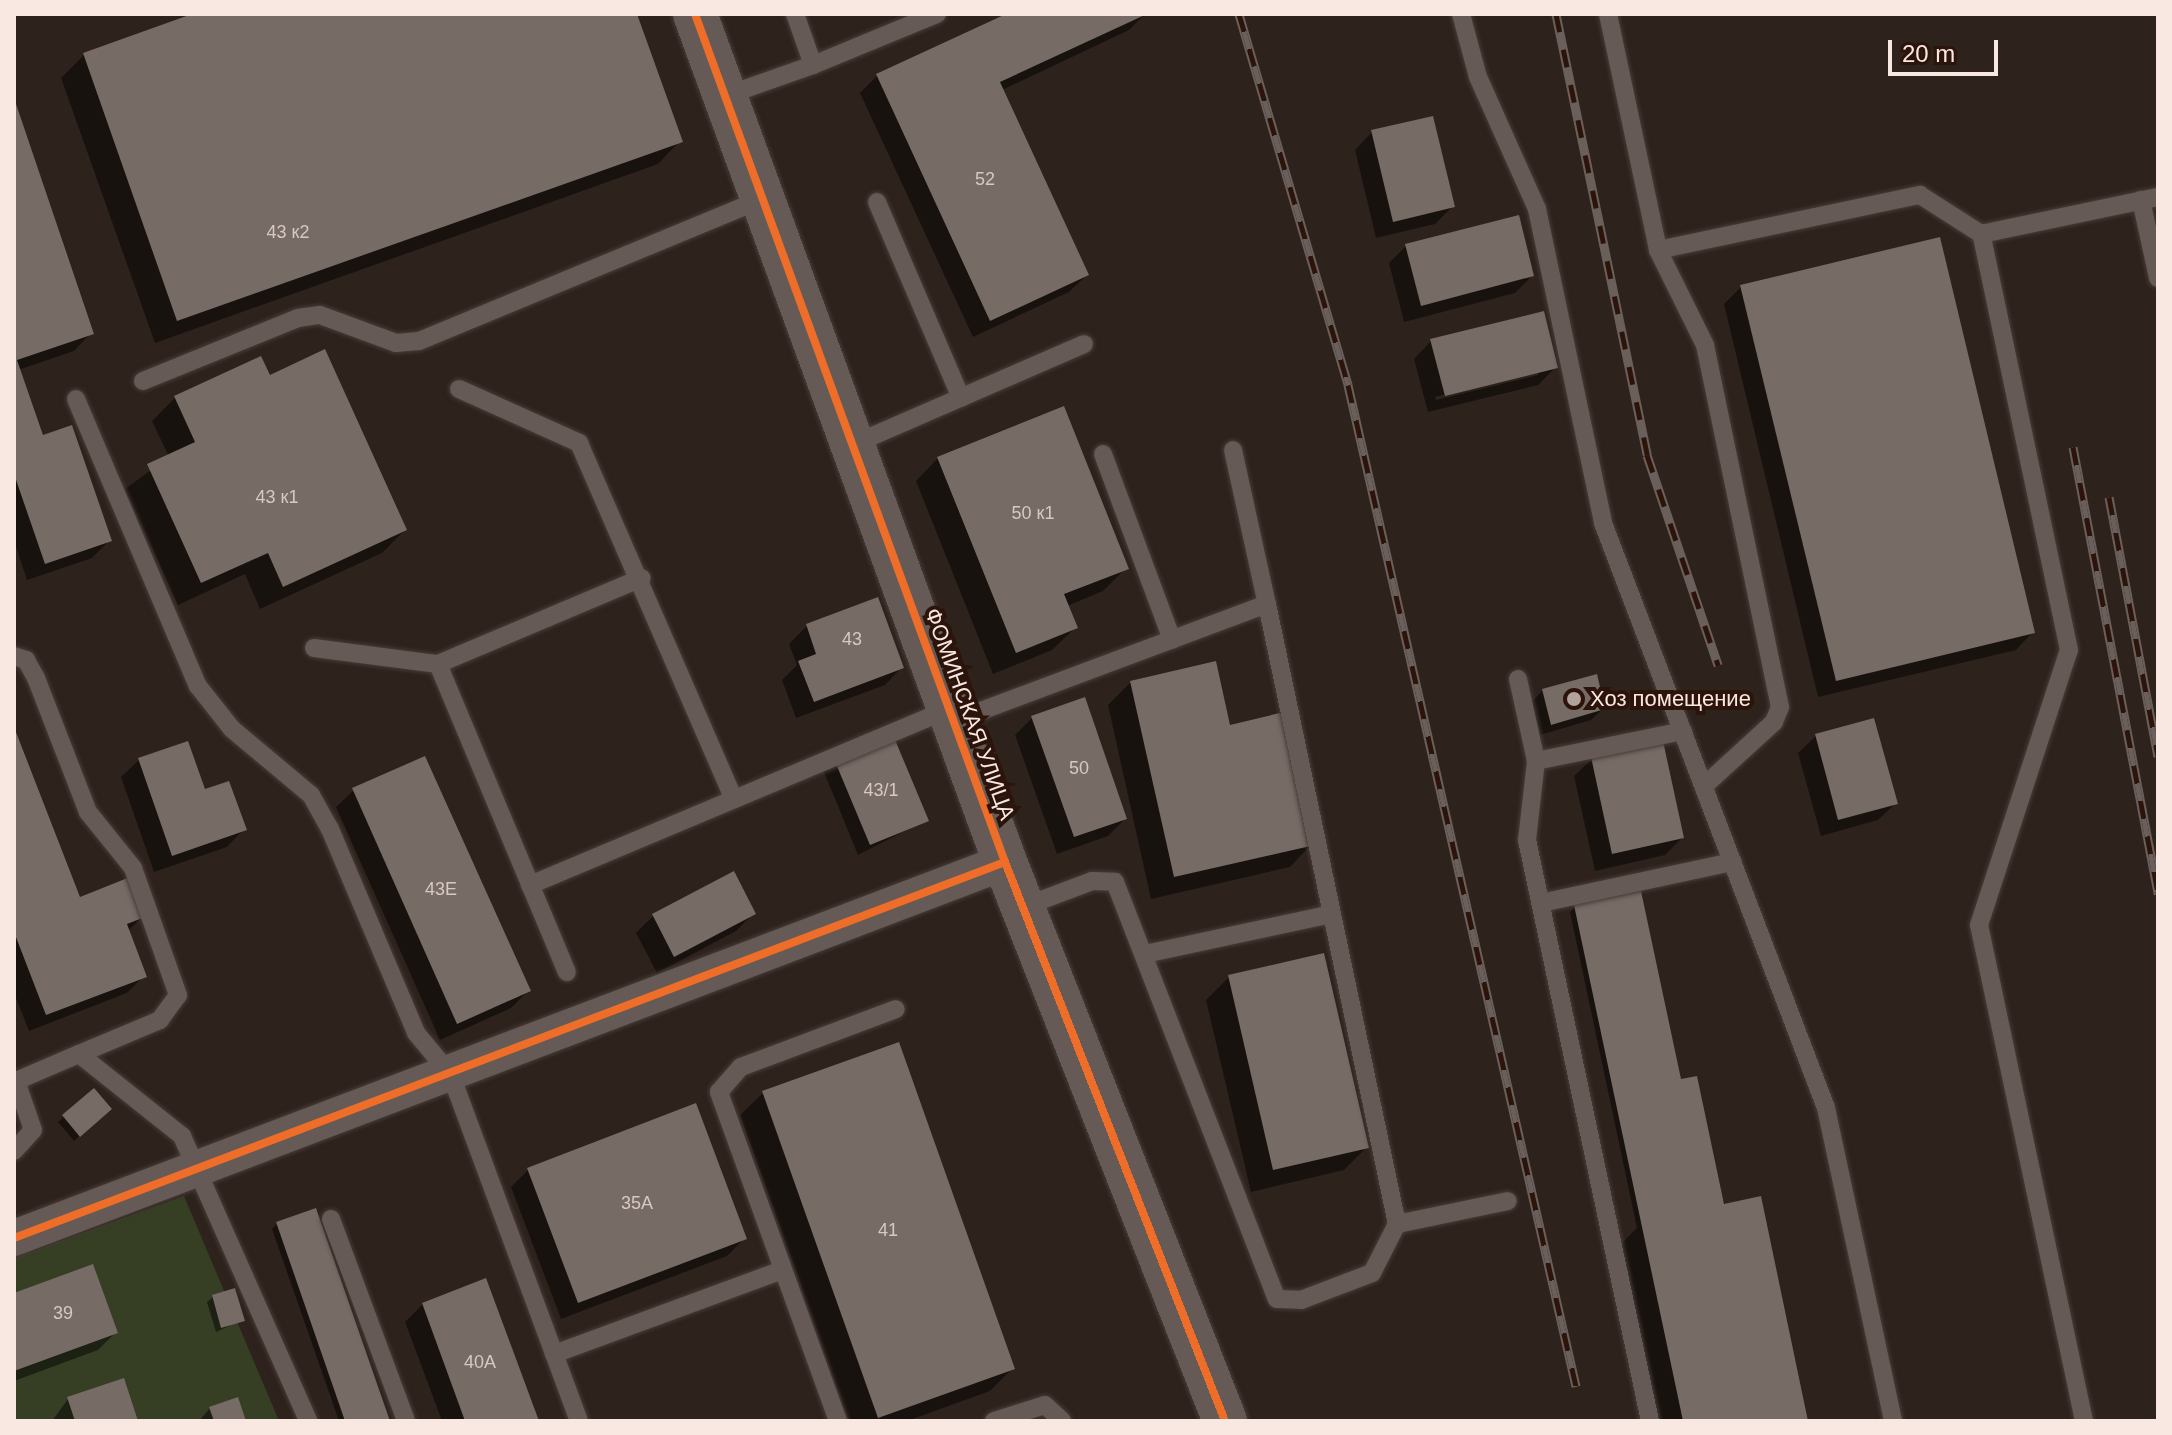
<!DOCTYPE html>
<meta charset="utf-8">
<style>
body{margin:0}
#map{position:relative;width:2172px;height:1435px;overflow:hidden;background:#2e221c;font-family:Arial,sans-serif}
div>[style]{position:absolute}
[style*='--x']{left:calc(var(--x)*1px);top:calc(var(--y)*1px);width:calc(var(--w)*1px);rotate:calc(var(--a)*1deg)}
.green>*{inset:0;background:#363f24}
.shadow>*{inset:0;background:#0007}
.building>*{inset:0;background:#766b65}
.roads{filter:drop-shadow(0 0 2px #473c38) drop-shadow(0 0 2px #473c38)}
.lane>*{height:18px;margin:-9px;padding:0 9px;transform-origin:9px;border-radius:9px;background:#655a56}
.street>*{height:36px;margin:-18px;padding:0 18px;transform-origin:18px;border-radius:18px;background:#655a56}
.secondary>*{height:44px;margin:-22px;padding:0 22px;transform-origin:22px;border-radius:22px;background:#655a56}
.rail>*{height:9px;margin-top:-4.5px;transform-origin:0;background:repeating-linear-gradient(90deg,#2c140b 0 18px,#6a5f5b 0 36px);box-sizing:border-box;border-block:2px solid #6a5f5b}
.cycleway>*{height:8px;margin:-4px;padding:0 4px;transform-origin:4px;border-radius:4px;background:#ee6e29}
.dots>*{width:22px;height:22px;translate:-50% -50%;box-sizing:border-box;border:4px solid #2c140b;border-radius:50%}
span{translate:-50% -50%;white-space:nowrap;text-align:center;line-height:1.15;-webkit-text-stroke:8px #2c140b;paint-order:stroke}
.number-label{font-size:18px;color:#d8c8c2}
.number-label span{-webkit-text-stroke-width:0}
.poi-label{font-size:22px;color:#f9e7e1}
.left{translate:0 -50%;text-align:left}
.street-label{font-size:22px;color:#f9e7e1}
.frame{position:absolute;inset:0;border:16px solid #f9e7e1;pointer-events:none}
.scale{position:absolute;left:1888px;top:40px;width:110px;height:36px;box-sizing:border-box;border:4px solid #f9e7e1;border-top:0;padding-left:10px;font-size:24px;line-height:28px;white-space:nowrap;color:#f9e7e1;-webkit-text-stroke:6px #2c140b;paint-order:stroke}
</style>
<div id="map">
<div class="green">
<i style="clip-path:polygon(184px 1196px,279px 1421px,14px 1421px,14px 1258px)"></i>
</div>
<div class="shadow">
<i style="clip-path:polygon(198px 14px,635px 14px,680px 141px,658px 164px,155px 343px,61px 78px,84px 55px)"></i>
<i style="clip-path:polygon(1011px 14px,1145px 14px,1129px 30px,1002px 90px,1087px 275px,1069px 292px,973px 337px,860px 93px,877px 76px)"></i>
<i style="clip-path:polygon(14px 105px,91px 333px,74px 351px,18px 370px,42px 438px,109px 541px,92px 558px,27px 580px,14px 541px)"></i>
<i style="clip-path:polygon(1372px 132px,1453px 206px,1435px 224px,1376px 238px,1355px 150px)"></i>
<i style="clip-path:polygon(1406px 246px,1532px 276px,1515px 293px,1404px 322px,1389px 263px)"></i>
<i style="clip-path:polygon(1741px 287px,2033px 632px,2016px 650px,1818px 697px,1724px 304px)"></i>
<i style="clip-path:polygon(evenodd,1431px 341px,1556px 367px,1538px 385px,1428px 412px,1414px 359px,1431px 341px,1538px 371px,1538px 375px,1436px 400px,1435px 397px,1538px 371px)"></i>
<i style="clip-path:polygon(269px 377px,405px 530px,382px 553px,260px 609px,245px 574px,178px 605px,125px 489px,169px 457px,152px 421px,175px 398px)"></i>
<i style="clip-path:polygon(938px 458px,1126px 568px,1103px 591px,1067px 606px,1075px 628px,1052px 650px,993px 674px,916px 481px)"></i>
<i style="clip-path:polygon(877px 600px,902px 667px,885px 685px,796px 718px,782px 680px,797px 665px,789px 644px,807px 626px)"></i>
<i style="clip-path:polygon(1131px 682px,1229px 727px,1312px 844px,1290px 867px,1151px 899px,1108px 705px)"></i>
<i style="clip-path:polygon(1543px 690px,1603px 709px,1591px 720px,1540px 735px,1532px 702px)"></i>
<i style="clip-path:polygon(1032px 718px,1125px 819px,1108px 836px,1057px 854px,1015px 735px)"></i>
<i style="clip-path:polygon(14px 732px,78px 899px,142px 917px,128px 931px,144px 976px,127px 993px,29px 1031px,14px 993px)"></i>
<i style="clip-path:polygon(1816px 736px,1896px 803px,1878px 820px,1821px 836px,1798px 753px)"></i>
<i style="clip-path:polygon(1592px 759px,1682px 838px,1665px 855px,1595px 871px,1574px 776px)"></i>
<i style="clip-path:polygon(139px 760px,244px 829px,227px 847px,154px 872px,121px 777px)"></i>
<i style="clip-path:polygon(835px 761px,926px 820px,858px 855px,824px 772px)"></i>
<i style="clip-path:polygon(354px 790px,529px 990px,511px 1008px,440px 1040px,336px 807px)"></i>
<i style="clip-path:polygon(1575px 907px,1679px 1081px,1806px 1421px,1656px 1421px,1619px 1246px,1637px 1228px,1570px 912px)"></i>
<i style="clip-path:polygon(753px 914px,736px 931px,657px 973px,636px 933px,653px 916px)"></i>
<i style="clip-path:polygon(1229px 977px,1367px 1147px,1344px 1170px,1251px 1192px,1206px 1000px)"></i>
<i style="clip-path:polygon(94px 1090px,104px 1114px,74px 1141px,58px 1122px)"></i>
<i style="clip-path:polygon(763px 1093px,1013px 1368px,990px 1391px,907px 1421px,849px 1421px,740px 1115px)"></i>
<i style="clip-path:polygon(528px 1170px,745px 1238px,727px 1256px,561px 1319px,511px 1187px)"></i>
<i style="clip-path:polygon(277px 1224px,388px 1421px,339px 1421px,272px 1229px)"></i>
<i style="clip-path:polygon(14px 1295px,116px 1332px,98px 1350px,14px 1381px)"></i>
<i style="clip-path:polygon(213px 1297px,242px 1320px,216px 1332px,207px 1302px)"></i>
<i style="clip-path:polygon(423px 1304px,537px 1421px,442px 1421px,405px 1322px)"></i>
<i style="clip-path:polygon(68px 1399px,136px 1421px,52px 1421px)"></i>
<i style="clip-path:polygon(210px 1408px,244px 1421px,199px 1421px)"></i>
</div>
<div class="building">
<i style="clip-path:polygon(192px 14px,637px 14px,683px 142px,177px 321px,83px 53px)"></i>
<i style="clip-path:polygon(1006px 14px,1147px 14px,1000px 82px,1089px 275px,990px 321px,876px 74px)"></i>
<i style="clip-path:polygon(15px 101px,94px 334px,17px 360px,43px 435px,72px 425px,112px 541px,45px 564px,14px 474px)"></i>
<i style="clip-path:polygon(1433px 116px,1455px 207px,1393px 222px,1371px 130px)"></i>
<i style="clip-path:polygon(1519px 215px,1534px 276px,1421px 306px,1405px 244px)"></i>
<i style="clip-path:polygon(1940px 237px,2035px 633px,1836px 681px,1740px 285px)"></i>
<i style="clip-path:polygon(1544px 311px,1558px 368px,1445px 396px,1430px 339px)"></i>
<i style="clip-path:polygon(325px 349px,407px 530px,283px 587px,268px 553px,201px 583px,147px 464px,195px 442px,174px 396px,261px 356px,270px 375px)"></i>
<i style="clip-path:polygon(1064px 406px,1129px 569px,1064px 594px,1078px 628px,1016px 653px,937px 457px)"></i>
<i style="clip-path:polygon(878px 597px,904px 668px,814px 702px,798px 661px,816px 654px,806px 624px)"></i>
<i style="clip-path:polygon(1216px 661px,1230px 725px,1284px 712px,1315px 845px,1174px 877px,1130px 681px)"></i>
<i style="clip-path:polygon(1597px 674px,1605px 709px,1551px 725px,1542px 689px)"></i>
<i style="clip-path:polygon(1085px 697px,1127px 819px,1074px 837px,1031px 716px)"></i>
<i style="clip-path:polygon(1874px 718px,1898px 804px,1838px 820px,1815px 734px)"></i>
<i style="clip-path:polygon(14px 727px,80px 897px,130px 877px,145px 917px,127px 924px,147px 977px,46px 1015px,14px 932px)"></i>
<i style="clip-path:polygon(893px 735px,929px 821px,870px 845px,834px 759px)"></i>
<i style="clip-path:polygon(188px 741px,205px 789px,229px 781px,247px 830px,172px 856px,138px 758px)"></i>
<i style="clip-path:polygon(1663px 741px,1684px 838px,1612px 854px,1591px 757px)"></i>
<i style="clip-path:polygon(425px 756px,531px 991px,457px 1024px,352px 788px)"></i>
<i style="clip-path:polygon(734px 871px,756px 914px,674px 957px,652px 914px)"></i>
<i style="clip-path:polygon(1641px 891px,1681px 1079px,1697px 1076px,1724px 1204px,1761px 1196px,1808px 1421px,1683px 1421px,1574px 905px)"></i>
<i style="clip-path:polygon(1324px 953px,1369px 1148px,1273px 1170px,1228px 975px)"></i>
<i style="clip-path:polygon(899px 1042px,1015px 1369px,878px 1418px,762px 1091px)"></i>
<i style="clip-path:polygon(94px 1088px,112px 1109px,80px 1137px,62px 1115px)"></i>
<i style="clip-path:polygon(696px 1103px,747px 1239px,578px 1303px,527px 1168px)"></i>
<i style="clip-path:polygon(316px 1208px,390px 1421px,345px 1421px,276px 1222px)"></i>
<i style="clip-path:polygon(93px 1264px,118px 1333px,14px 1371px,14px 1293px)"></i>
<i style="clip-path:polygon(486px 1278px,539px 1421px,465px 1421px,422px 1303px)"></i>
<i style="clip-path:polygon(235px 1288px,245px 1321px,221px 1328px,212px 1295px)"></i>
<i style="clip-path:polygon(124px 1378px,138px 1421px,75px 1421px,67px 1397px)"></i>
<i style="clip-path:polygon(238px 1397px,246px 1421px,214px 1421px,209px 1407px)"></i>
</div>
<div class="roads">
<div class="lane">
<i style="--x:1461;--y:14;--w:65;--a:74.9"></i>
<i style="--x:1478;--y:77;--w:145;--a:65.9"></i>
<i style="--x:1537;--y:209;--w:321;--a:78.1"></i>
<i style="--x:1603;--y:523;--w:626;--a:69.13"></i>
<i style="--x:1826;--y:1108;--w:320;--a:77.9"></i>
<i style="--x:1608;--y:14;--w:241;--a:78"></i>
<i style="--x:1658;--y:250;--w:268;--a:-11.9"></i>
<i style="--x:1920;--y:195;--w:72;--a:32.6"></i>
<i style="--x:813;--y:65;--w:134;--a:-22.4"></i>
<i style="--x:725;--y:96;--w:93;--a:-19.4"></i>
<i style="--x:813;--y:65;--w:54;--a:-109.4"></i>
<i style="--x:2141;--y:200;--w:80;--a:77.7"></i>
<i style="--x:877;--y:202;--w:213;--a:66.8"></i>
<i style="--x:1658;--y:250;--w:106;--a:63.7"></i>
<i style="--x:1705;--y:345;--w:370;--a:78.3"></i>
<i style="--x:1780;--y:707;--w:16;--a:112"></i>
<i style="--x:1774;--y:722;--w:95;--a:137.6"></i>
<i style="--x:143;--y:381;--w:167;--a:-22.1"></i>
<i style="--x:298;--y:318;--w:22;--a:-8"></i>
<i style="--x:320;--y:315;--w:81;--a:20.2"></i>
<i style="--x:396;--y:343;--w:23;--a:-5"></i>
<i style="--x:419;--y:341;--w:371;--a:-22.5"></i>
<i style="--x:459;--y:389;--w:132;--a:24.2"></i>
<i style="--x:579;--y:443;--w:388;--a:66.5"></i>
<i style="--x:76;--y:399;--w:312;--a:67"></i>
<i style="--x:198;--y:686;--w:55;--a:51.7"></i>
<i style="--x:232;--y:729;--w:103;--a:39.9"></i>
<i style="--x:311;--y:795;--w:39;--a:61"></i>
<i style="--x:330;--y:829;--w:221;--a:67.1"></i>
<i style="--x:416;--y:1033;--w:55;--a:50.2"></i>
<i style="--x:451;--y:1075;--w:369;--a:69.7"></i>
<i style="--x:852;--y:445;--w:253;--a:-23.5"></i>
<i style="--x:1233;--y:450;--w:158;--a:77.6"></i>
<i style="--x:1103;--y:454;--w:198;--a:69.6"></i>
<i style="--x:314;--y:648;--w:125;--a:7.4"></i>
<i style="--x:438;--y:664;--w:221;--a:-22.9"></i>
<i style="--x:14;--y:656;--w:13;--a:18"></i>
<i style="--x:26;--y:660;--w:21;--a:61"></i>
<i style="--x:36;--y:678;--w:144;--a:68.8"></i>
<i style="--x:88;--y:812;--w:72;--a:51.2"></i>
<i style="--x:133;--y:868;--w:135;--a:70.5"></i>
<i style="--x:178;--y:995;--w:31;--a:126"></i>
<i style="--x:160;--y:1020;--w:88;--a:157.2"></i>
<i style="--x:438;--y:664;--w:334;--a:67.3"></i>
<i style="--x:1518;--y:679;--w:84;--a:77.6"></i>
<i style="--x:1536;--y:761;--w:80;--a:96.5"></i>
<i style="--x:1527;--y:840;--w:594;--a:78.05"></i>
<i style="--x:954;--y:721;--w:334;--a:-20.5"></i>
<i style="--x:1267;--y:604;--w:633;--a:78.16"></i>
<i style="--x:1397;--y:1224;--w:113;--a:-11.7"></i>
<i style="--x:1536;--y:761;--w:150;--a:-11.5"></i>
<i style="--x:530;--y:885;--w:454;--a:-22.8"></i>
<i style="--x:1541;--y:903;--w:196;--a:-12.1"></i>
<i style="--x:1023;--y:907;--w:74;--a:-20.6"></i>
<i style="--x:1092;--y:881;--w:23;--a:2"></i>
<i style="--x:1115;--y:882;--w:447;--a:68.8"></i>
<i style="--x:1277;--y:1299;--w:24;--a:2"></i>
<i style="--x:1301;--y:1300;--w:76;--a:-20.8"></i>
<i style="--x:1372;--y:1273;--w:55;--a:-63"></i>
<i style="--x:1145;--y:954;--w:191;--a:-12.1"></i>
<i style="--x:14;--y:1151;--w:28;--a:-48"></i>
<i style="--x:33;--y:1130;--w:52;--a:-109.1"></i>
<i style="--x:16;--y:1081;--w:69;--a:-23.2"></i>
<i style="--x:79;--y:1054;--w:132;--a:38.5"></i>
<i style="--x:182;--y:1136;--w:312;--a:66.1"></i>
<i style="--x:331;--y:1219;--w:215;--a:69.6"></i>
<i style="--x:554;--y:1354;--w:243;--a:-20.2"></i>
<i style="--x:838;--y:1421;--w:350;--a:-109.9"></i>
<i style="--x:719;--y:1092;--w:33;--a:-49"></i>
<i style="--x:741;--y:1067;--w:165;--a:-20.5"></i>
<i style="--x:994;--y:1421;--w:53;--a:-17.4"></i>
<i style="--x:1045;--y:1405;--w:23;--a:43"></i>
<i style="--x:2084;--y:1421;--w:507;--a:-101.95"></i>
<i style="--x:1979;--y:925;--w:289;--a:-71.9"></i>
<i style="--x:2069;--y:650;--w:425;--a:-101.9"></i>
<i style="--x:1981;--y:234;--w:181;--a:-11.8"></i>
</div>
<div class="street">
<i style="--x:14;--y:1238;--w:1060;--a:-20.78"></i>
</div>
<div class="secondary">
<i style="--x:695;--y:14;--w:903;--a:69.92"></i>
<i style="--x:1005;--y:862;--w:601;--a:68.52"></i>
</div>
</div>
<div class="rail">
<i style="--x:1239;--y:14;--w:387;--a:73.6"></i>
<i style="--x:1348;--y:385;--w:1027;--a:77.17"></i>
<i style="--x:1556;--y:14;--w:450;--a:78.3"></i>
<i style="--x:1647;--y:455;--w:222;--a:71.3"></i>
<i style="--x:2073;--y:447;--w:455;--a:79.2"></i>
<i style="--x:2109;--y:497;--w:264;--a:79.3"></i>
</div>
<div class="cycleway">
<i style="--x:695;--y:14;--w:903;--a:69.92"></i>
<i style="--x:1005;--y:862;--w:601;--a:68.52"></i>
<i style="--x:14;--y:1238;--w:1060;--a:-20.78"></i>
</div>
<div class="dots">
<i style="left:1574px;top:699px;background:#b2a29c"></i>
</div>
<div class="number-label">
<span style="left:985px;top:179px">52</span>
<span style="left:288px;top:232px">43 к2</span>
<span style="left:277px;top:497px">43 к1</span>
<span style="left:1033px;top:513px">50 к1</span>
<span style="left:852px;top:639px">43</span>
<span style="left:1079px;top:768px">50</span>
<span style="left:881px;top:790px">43/1</span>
<span style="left:441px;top:889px">43Е</span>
<span style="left:637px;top:1203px">35А</span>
<span style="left:888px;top:1230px">41</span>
<span style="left:63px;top:1313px">39</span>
<span style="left:480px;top:1362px">40А</span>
</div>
<div class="poi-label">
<span class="left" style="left:1590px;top:699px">Хоз помещение</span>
</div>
<div class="street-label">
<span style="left:970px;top:714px;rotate:70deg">ФОМИНСКАЯ УЛИЦА</span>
</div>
<div class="frame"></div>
<div class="scale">20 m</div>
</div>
